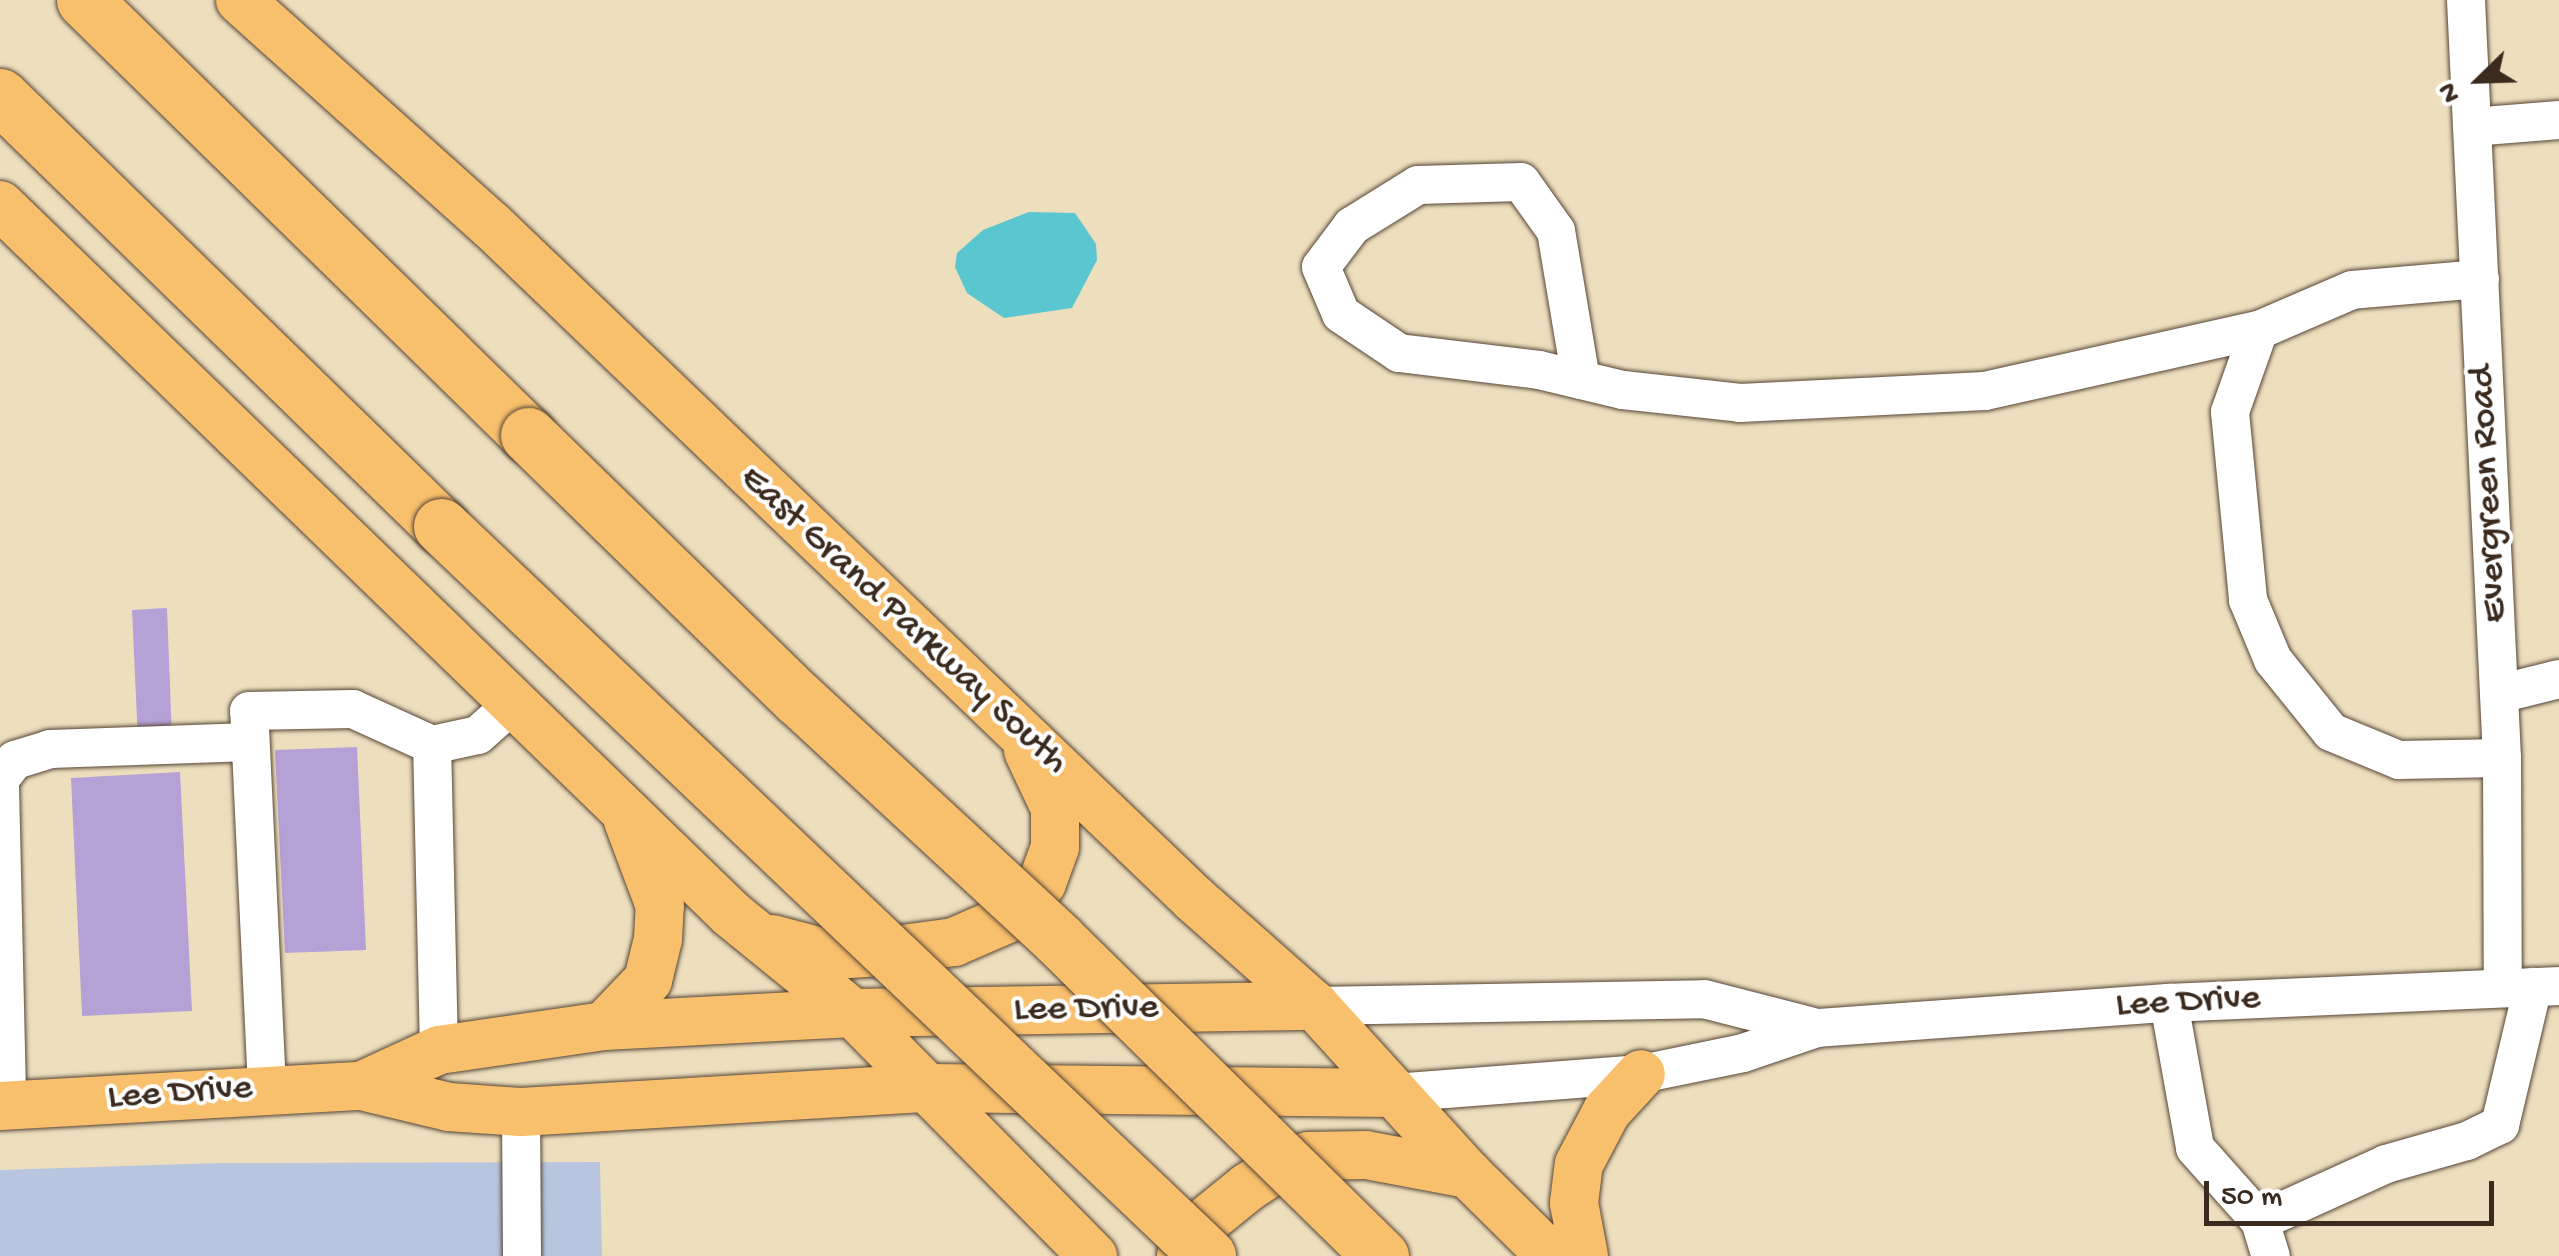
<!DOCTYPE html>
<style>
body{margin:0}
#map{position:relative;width:2559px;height:1256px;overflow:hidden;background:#eddfbe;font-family:"Gochi Hand",sans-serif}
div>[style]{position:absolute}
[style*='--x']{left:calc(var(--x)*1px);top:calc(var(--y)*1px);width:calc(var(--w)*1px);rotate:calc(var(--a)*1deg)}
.industrial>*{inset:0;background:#b8c5de}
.water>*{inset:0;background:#5ac7d0}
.building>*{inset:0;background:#b4a1d6}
.roads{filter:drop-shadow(0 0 2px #564536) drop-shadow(0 0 2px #564536)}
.minor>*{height:38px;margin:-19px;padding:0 19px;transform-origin:19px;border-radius:19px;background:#fff}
.major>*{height:48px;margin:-24px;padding:0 24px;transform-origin:24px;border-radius:24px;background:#f8bf6c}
.highway>*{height:55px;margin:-27.5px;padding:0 27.5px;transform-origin:27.5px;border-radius:27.5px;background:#f8bf6c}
.bridges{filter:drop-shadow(0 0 2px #564536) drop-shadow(0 0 2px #564536)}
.highway-bridge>*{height:55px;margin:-27.5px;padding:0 27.5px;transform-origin:27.5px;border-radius:27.5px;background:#f8bf6c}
span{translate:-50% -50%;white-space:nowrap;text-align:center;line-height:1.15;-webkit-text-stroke:8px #fff;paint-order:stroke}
.street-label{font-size:38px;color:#3b2a1e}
.north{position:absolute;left:2429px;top:30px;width:100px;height:100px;-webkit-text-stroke:8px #fff;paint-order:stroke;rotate:247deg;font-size:28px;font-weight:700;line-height:40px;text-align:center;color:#3b2a1e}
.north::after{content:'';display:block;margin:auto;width:35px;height:45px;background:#3b2a1e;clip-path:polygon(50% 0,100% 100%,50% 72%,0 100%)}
.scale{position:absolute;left:2204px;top:1181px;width:290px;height:45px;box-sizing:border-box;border:5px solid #3b2a1e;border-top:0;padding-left:12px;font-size:30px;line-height:35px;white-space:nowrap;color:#3b2a1e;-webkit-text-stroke:8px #fff;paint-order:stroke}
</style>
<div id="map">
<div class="industrial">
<i style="clip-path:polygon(600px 1162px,602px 1256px,0 1256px,0 1170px,220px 1163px)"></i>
</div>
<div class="water">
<i style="clip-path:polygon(1029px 212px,1075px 213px,1096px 244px,1097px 260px,1072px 308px,1004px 318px,967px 293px,955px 267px,957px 253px,983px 230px)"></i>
</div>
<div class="building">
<i style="clip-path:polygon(167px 608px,172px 739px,138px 741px,132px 610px)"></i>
<i style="clip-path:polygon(357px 747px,366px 950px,285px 953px,275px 750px)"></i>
<i style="clip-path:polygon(180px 772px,192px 1011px,82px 1016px,71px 778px)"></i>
</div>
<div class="roads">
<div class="minor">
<i style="--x:2466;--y:0;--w:759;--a:87.28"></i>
<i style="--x:2502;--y:758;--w:230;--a:89.8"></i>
<i style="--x:2472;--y:127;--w:87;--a:-4.6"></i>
<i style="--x:2480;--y:279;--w:128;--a:175.1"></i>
<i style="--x:2352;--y:290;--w:101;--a:156.7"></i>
<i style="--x:2259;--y:330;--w:87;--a:109.5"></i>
<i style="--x:2230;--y:412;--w:189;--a:84.5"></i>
<i style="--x:2248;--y:600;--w:65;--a:67.4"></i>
<i style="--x:2273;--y:660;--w:92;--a:51.1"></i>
<i style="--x:2331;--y:732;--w:74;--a:22.4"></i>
<i style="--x:2399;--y:760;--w:103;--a:-1.1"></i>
<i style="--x:1581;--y:380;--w:151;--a:-99.5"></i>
<i style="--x:1556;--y:231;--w:60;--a:-125.5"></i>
<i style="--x:1521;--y:182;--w:103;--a:178.3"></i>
<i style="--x:1418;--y:185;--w:78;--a:148.2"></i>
<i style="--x:1352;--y:226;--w:51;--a:127.1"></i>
<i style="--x:1321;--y:267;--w:51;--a:66.9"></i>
<i style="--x:1341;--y:314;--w:70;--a:33.9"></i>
<i style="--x:1399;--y:353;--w:141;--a:6.9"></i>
<i style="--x:1539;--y:370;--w:86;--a:13.4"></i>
<i style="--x:1623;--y:390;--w:118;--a:6.3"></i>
<i style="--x:1740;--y:403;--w:245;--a:-2.8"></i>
<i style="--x:1985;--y:391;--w:281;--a:-12.6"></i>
<i style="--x:2499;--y:694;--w:62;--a:-14"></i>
<i style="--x:0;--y:779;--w:24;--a:-52"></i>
<i style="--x:15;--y:760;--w:37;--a:-17"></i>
<i style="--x:50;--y:749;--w:200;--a:-2"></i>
<i style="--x:0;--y:786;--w:319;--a:88.7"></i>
<i style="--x:2169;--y:1003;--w:147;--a:79.8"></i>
<i style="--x:2195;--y:1148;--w:98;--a:48.3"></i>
<i style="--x:2260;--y:1221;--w:37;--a:73"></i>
<i style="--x:1315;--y:1006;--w:389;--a:-1"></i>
<i style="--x:1704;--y:999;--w:117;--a:14.4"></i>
<i style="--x:439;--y:1050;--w:305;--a:-91.3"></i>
<i style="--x:432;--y:745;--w:47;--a:-12.3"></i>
<i style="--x:478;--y:735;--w:48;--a:-41.6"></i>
<i style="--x:267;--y:1088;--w:377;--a:-92.7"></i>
<i style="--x:249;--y:711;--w:104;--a:-1.1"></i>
<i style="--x:353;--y:709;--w:87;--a:24.5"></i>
<i style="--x:1394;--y:1093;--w:248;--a:-4.4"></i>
<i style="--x:1641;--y:1074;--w:104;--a:-11.6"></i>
<i style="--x:1743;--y:1053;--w:78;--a:-18.7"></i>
<i style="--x:1817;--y:1028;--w:353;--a:-4.1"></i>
<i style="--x:2169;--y:1003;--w:390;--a:-2.5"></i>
<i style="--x:521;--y:1112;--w:144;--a:89.6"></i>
<i style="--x:2260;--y:1221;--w:138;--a:-24.3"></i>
<i style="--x:2386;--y:1164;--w:84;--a:-15.9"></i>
<i style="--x:2467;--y:1141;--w:37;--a:-26"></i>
<i style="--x:2500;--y:1125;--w:142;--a:-76.6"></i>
</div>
<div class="major">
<i style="--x:240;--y:0;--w:337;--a:41.9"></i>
<i style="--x:491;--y:225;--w:974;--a:43.79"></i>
<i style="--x:1194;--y:899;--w:162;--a:41.5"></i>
<i style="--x:1315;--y:1006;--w:227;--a:47.7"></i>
<i style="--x:1468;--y:1174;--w:117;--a:44.7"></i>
<i style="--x:0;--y:205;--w:1018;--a:44.12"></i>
<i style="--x:731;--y:914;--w:157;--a:39.1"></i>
<i style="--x:853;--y:1013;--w:342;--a:45.4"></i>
<i style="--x:772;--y:939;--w:63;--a:14.7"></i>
<i style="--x:833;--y:955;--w:48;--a:-3.6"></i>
<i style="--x:881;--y:952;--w:74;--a:-7.8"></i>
<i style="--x:954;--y:942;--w:58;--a:-23.5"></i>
<i style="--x:1007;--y:919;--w:50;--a:-45.8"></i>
<i style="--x:1042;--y:883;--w:38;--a:-70"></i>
<i style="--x:1055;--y:847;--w:39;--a:-90"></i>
<i style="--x:1055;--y:808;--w:63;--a:-115.3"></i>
<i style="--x:604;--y:1026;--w:64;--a:-46.3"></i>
<i style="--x:648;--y:980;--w:42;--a:-76.3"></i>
<i style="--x:658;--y:939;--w:33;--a:-87"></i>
<i style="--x:660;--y:906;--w:91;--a:-110.6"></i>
<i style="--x:361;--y:1086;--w:86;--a:-24.8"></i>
<i style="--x:439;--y:1050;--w:167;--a:-8.3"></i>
<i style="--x:604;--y:1026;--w:249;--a:-3"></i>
<i style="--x:853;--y:1013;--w:462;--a:-0.9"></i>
<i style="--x:0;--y:1106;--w:362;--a:-3.2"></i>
<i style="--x:361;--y:1086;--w:90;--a:13.4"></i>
<i style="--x:449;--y:1107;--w:72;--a:4"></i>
<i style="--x:521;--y:1112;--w:407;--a:-3.4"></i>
<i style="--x:927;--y:1088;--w:467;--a:0.6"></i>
<i style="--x:1181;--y:1256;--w:43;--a:-54.5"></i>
<i style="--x:1206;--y:1221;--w:54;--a:-39"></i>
<i style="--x:1248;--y:1187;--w:35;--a:-33"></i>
<i style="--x:1277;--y:1168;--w:33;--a:-21"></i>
<i style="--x:1308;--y:1156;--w:58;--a:-1"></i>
<i style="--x:1366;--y:1155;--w:104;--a:10.6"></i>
<i style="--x:1584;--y:1256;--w:54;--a:-100.7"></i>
<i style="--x:1574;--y:1203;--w:39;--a:-83"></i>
<i style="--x:1579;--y:1164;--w:60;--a:-62.2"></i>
<i style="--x:1607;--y:1111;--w:50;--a:-47.4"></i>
</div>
<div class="highway">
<i style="--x:84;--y:0;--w:622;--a:44.41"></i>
<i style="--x:0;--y:96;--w:616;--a:44.28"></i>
</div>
</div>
<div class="bridges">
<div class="highway-bridge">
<i style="--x:528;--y:435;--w:378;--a:44.3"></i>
<i style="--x:799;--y:699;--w:353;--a:42.8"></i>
<i style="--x:1058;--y:939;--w:453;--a:44.5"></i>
<i style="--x:441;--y:526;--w:1059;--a:43.58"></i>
</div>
</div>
<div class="street-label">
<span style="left:2490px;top:494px;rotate:-93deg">Evergreen Road</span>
<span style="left:903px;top:621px;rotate:43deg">East Grand Parkway South</span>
<span style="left:2188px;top:1003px;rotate:-3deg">Lee Drive</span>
<span style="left:1086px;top:1010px;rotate:-1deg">Lee Drive</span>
<span style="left:180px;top:1094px;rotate:-4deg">Lee Drive</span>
</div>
<div class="north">N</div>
<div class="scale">50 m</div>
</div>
